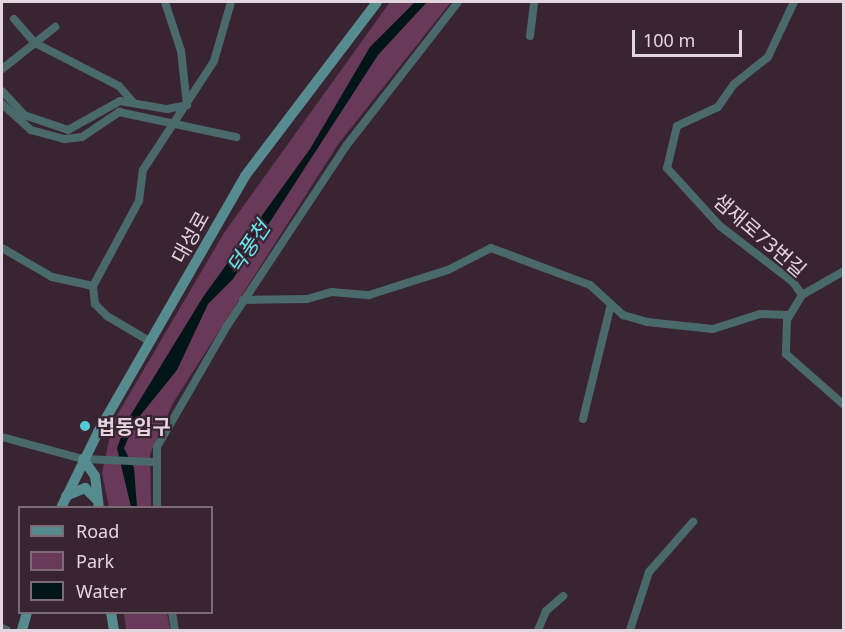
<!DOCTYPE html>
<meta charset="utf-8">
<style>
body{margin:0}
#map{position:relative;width:845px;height:632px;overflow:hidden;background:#392432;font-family:"Noto Sans","Noto Sans KR",sans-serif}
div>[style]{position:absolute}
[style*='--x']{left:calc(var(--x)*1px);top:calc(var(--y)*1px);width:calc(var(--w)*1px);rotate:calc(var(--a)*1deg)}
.green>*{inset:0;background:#693959}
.water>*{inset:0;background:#001517}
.street>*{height:8px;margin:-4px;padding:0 4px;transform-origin:4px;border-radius:4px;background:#49696b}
.secondary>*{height:10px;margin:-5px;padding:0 5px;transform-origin:5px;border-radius:5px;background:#568c8f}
.dots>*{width:16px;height:16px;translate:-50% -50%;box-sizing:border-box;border:3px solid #392432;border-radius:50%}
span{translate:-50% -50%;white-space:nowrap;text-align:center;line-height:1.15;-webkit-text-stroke:4.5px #392432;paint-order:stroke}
.street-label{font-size:20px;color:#e3d5dd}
.poi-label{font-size:20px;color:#e3d5dd;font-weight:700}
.left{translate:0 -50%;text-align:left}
.water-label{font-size:21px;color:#68e9f1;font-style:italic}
.frame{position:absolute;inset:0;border:3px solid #e3d5dd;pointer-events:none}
.legend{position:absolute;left:18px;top:506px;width:195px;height:108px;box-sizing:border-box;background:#392432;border:2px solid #7d6b76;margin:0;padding:8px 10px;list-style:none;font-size:18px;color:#e3d5dd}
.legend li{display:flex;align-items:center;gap:12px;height:30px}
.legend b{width:30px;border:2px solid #7d6b76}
.scale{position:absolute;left:632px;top:30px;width:110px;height:27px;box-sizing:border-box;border:3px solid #e3d5dd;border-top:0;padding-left:8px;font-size:18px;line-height:21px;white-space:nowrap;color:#e3d5dd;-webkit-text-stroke:4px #392432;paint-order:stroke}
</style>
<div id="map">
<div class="green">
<i style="clip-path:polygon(390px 2px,451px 2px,339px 143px,173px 403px,150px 454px,151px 507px,109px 507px,102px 473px,113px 422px,224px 233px)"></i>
<i style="clip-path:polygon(124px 613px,167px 613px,170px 630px,126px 630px)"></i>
</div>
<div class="water">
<i style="clip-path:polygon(415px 2px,427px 2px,378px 55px,233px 279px,208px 304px,177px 370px,135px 422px,124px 448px,134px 468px,137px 507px,131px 507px,117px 448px,127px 421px,203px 297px,310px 149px,370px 47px)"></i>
</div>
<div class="street">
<i style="--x:794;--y:2;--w:61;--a:115.3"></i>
<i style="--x:768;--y:57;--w:43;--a:141.5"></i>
<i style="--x:734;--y:84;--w:28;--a:125"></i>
<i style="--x:718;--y:107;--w:45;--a:155.1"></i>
<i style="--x:677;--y:126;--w:43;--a:103.4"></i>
<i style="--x:667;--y:168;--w:79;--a:47.6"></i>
<i style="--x:720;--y:226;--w:92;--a:37.5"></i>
<i style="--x:793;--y:282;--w:16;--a:55"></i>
<i style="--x:802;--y:295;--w:48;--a:-29.7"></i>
<i style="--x:14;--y:19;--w:32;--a:49"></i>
<i style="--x:35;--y:43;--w:94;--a:27.1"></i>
<i style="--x:119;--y:86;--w:20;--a:49"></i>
<i style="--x:530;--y:36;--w:34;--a:-83"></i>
<i style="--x:2;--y:69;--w:68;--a:-38.4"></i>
<i style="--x:2;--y:91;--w:33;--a:47"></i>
<i style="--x:24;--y:115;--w:46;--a:18.8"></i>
<i style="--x:68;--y:130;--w:60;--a:-29.1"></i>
<i style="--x:120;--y:101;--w:48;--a:9.7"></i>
<i style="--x:167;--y:109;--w:20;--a:-11"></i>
<i style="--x:187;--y:105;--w:54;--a:-96.3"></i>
<i style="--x:181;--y:51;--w:52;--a:-108.1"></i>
<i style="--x:2;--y:104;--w:39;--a:42"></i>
<i style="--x:31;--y:130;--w:35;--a:15"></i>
<i style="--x:65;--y:139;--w:17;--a:-7"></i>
<i style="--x:82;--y:137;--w:45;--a:-34"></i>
<i style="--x:119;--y:112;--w:120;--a:12.1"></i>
<i style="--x:2;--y:248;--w:58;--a:30.1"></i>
<i style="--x:52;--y:277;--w:42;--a:12.4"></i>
<i style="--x:93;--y:286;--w:18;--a:84"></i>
<i style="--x:95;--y:304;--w:17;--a:45"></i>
<i style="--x:107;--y:316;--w:51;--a:30.6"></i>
<i style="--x:93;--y:286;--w:97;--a:-61.6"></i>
<i style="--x:139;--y:201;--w:31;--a:-83"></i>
<i style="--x:143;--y:170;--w:130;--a:-56.9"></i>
<i style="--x:214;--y:61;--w:61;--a:-73.9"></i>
<i style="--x:802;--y:295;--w:29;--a:121"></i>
<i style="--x:787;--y:320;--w:34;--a:92"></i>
<i style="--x:786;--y:354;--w:77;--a:41.3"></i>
<i style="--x:243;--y:300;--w:64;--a:-0.9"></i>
<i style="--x:307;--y:299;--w:26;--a:-16"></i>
<i style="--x:332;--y:292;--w:37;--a:5"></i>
<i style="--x:369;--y:295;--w:83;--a:-17.6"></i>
<i style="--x:448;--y:270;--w:48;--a:-27.1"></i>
<i style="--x:491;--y:248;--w:106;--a:20.5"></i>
<i style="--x:590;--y:285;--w:45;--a:42.3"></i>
<i style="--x:623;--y:315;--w:25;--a:16"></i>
<i style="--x:647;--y:322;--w:66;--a:6.1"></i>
<i style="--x:713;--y:329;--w:49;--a:-17.7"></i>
<i style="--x:760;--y:314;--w:29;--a:2"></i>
<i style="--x:583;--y:419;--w:118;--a:-76.3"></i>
<i style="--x:2;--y:437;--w:84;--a:15.2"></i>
<i style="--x:83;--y:459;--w:71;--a:2.4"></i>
<i style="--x:157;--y:508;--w:61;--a:-90"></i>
<i style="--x:157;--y:447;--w:140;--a:-60"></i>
<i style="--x:227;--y:326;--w:216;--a:-56.5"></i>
<i style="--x:346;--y:146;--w:182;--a:-52.1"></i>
<i style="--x:172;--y:612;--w:18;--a:81"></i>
<i style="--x:2;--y:628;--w:5;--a:22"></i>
<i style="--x:538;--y:630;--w:21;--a:-67"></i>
<i style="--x:546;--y:611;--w:23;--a:-41"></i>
<i style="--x:630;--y:630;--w:61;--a:-71.9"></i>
<i style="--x:649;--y:572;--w:67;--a:-48.7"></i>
</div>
<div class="secondary">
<i style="--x:83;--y:459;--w:21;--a:55"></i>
<i style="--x:95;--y:476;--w:32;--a:83"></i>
<i style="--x:66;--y:496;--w:21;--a:-23"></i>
<i style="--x:85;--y:488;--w:16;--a:45"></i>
<i style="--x:61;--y:508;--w:85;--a:-64"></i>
<i style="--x:98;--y:432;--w:295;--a:-60.1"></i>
<i style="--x:245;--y:176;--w:218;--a:-52.8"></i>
<i style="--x:111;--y:612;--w:18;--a:81"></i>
<i style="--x:22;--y:630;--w:19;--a:-74"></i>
</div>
<div class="dots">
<i style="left:85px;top:426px;background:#51ccd3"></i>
</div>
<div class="street-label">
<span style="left:760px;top:235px;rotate:41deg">샘재로73번길</span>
<span style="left:190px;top:237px;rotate:-61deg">대성로</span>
</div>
<div class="poi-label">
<span class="left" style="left:97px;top:426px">법동입구</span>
</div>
<div class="water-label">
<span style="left:248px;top:247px;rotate:-56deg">덕풍천</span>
</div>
<div class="frame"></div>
<ul class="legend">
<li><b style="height:8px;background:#568c8f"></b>Road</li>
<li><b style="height:16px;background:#693959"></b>Park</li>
<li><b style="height:16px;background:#001517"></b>Water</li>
</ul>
<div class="scale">100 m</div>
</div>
